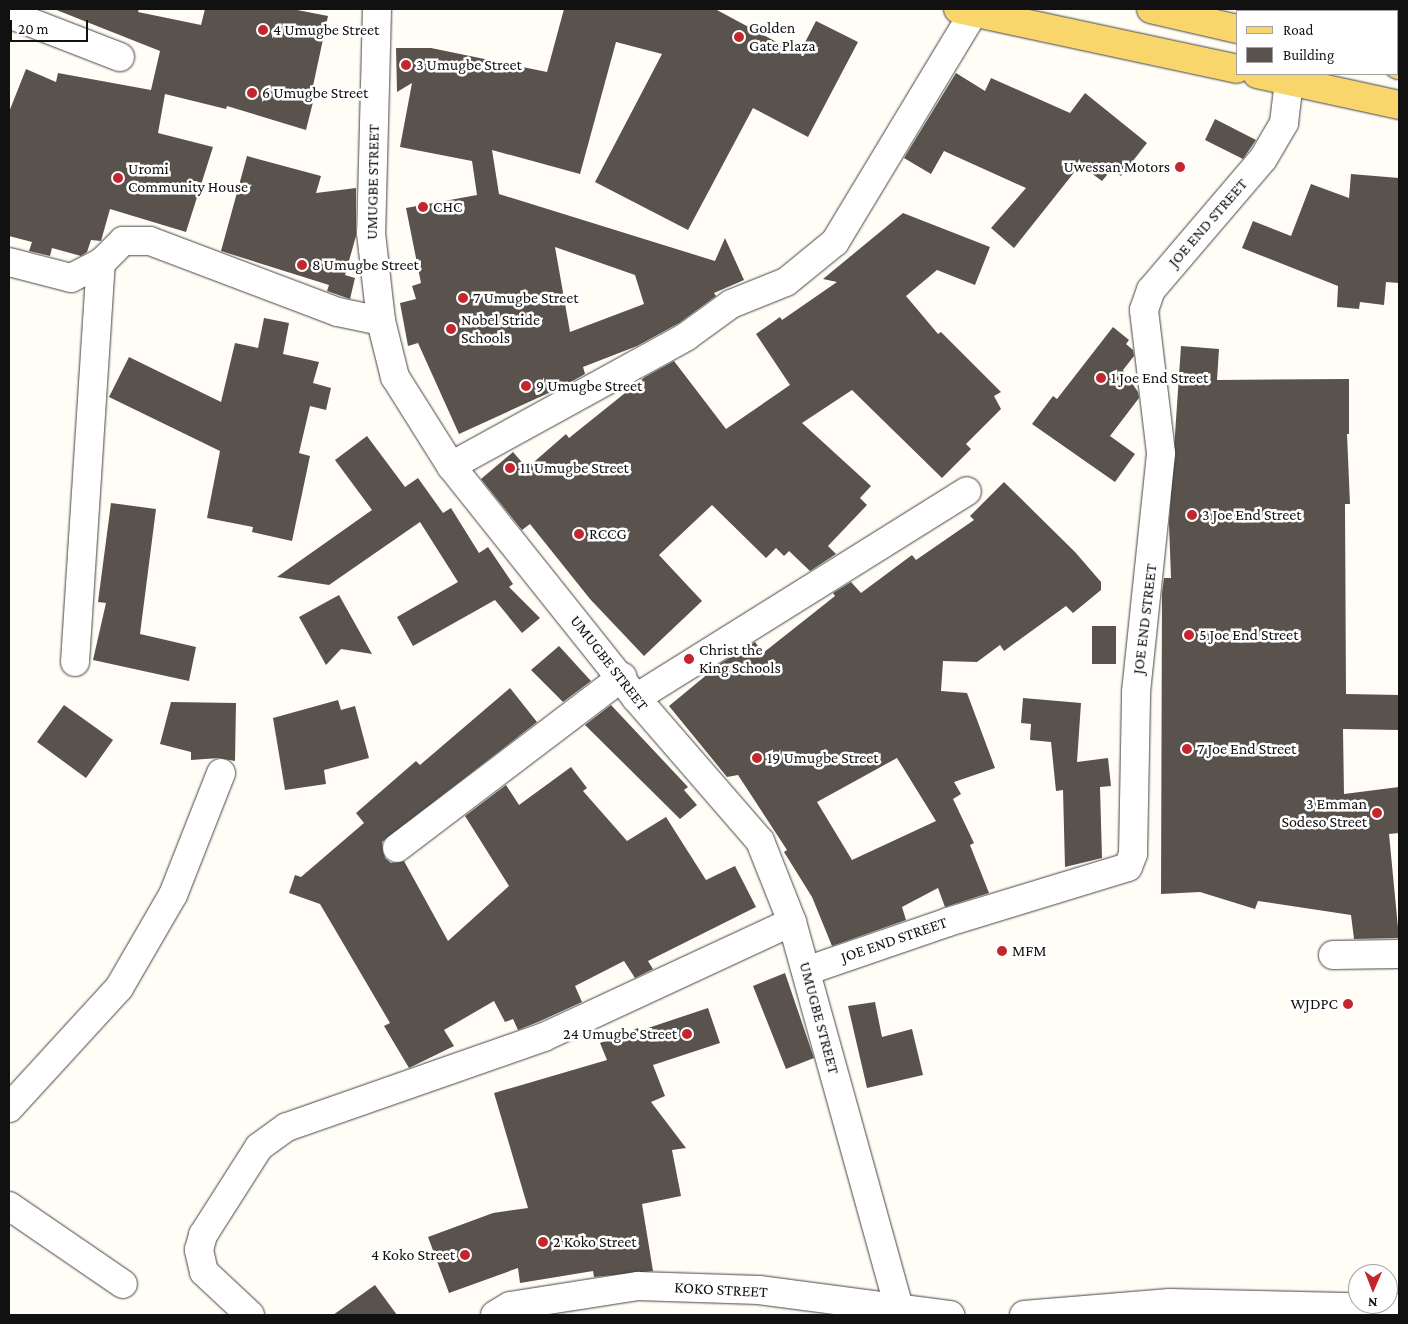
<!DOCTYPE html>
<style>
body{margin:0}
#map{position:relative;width:1408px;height:1324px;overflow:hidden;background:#fffdf5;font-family:"Crimson Pro",serif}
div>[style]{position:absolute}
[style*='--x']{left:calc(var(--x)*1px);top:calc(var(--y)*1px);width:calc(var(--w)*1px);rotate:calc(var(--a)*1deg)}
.building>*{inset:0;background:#5a524d}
.roads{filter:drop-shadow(0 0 1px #444) drop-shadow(0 0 1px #444)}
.minor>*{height:28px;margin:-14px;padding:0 14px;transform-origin:14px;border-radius:14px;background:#fff}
.major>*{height:28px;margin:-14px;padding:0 14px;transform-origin:14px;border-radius:14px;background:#f9d66b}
.dots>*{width:14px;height:14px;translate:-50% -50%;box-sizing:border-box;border:2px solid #fff;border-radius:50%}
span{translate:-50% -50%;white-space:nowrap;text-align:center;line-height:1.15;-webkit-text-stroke:5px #fff;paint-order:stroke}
.poi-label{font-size:16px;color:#111}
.left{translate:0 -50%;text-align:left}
.right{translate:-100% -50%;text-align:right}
.street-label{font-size:16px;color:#111}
.frame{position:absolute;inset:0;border:10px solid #111;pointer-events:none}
.legend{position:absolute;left:1236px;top:10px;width:162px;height:65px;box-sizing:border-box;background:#fff;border:1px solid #a0a0a0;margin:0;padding:6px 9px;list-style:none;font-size:15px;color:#111}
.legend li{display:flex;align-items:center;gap:10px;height:25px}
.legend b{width:25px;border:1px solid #a0a0a0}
.north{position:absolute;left:1348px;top:1264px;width:50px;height:50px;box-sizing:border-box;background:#fff;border:1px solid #a0a0a0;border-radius:50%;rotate:181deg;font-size:14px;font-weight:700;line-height:20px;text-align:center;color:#111}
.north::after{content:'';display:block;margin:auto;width:18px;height:22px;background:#c4262e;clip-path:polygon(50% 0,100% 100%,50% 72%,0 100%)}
.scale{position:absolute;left:10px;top:20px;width:78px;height:22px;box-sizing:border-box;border:2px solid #111;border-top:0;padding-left:6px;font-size:15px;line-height:18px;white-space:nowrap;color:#111;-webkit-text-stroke:4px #fff;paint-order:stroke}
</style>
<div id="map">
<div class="building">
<i style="clip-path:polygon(54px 9px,139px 9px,138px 12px,201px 25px,205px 9px,292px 9px,328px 16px,313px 86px,317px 86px,306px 130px,227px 106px,226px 109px,165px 94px,158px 133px,213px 147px,186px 232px,110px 209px,101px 241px,91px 240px,87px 252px,81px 256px,52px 248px,50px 256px,29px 251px,32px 242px,9px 236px,9px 112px,26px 69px,56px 82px,58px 73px,151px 90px,160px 51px)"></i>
<i style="clip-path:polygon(evenodd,564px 9px,715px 9px,799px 54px,816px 21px,858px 42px,808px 137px,753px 108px,688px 230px,595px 182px,662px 54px,616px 42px,580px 174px,492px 150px,499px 194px,715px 261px,725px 238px,744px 280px,714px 293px,716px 296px,679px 323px,637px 346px,583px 367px,585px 374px,569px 383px,551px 388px,553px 391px,459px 434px,418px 343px,408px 346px,400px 303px,416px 299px,412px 286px,421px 283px,406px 208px,477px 195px,472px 161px,400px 147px,412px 83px,397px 92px,396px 48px,431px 48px,547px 72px,564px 9px,555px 247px,635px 275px,644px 304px,570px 332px,555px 247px)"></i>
<i style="clip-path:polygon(956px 73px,985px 91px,991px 78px,1070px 113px,1085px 93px,1147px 143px,1121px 176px,1112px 169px,1102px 181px,1080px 165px,1014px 248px,991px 228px,1026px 188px,944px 151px,931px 174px,904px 158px)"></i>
<i style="clip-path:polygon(1215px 119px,1256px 140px,1243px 159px,1205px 140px)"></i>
<i style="clip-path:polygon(247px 156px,321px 176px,316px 193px,356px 188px,356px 236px,345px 275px,355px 278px,350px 299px,327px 291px,329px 285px,221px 251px)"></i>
<i style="clip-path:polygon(1351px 174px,1399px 178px,1399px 283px,1386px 282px,1384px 305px,1360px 302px,1359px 309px,1337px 307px,1338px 286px,1242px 248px,1253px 221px,1291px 236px,1311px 184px,1349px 198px)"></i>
<i style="clip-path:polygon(903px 213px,990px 247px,975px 285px,937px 270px,906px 296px,938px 334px,941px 332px,1001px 392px,994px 396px,1001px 409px,966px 444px,971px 449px,942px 478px,852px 390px,802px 423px,871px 486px,860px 498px,867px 505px,828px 546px,836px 554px,810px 571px,789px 551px,784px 556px,776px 548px,766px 558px,712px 505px,659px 555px,702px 601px,644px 656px,590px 599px,530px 524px,522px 530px,481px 479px,513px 452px,527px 468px,566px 434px,569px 438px,645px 377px,674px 361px,726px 429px,790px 385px,756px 334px,780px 317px,782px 320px,837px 282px,823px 279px)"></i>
<i style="clip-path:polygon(264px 318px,289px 323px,283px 354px,319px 362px,313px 383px,331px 388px,326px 410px,310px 406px,299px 453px,310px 456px,292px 541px,252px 532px,253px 527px,207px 518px,220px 451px,109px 397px,129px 357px,221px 402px,235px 343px,258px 348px)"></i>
<i style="clip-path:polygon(1113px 327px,1129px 340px,1126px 344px,1133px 350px,1134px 356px,1123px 370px,1138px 392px,1139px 398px,1110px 436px,1135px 454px,1115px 482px,1032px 424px,1053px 396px,1057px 399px)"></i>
<i style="clip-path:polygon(1181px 346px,1219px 349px,1217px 380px,1349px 379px,1349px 434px,1347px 434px,1350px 504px,1345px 504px,1346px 694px,1399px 695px,1399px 730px,1343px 729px,1344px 794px,1399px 787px,1399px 833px,1389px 834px,1399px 938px,1354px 939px,1351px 915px,1258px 901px,1255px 909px,1200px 892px,1161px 894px,1162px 593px,1164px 578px,1171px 578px,1169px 523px)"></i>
<i style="clip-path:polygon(367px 436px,405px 487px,418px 478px,443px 513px,451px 508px,479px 553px,488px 547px,513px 584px,509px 587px,540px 618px,522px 633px,495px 600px,413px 646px,397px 617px,458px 582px,420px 522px,329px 585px,277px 577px,372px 510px,335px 460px)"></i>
<i style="clip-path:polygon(evenodd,1004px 482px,1075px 552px,1101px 582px,1101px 590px,1073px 613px,1066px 606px,1004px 651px,1000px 645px,977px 662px,943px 661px,941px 691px,967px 693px,995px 768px,954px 782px,961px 794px,953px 799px,974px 843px,970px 845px,989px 893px,945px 907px,938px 888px,902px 907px,906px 920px,832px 946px,812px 897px,784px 852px,787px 850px,738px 775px,727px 777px,669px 706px,721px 663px,755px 642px,763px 653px,835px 596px,833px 593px,851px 582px,861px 593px,912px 555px,916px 560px,974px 520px,970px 516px,1004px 482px,897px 758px,936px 821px,852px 860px,817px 802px,897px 758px)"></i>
<i style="clip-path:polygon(111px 503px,156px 509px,140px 634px,196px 647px,189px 681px,93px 660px,106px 603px,98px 602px)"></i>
<i style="clip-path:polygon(339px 595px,372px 654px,341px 649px,326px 665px,299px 617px)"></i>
<i style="clip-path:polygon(1092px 626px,1116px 626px,1116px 664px,1092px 664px)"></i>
<i style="clip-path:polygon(559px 646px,591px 681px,563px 702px,531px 670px)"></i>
<i style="clip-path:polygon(510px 688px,537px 722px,382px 842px,385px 858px,391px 863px,404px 861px,448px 941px,509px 886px,465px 816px,506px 785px,519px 805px,571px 767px,587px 788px,583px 791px,627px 841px,666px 817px,706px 880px,735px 866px,756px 907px,648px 961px,653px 969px,635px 978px,624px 961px,575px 986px,582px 1002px,538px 1022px,518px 1030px,513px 1019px,505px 1022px,494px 1001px,444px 1030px,454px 1046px,409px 1068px,384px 1026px,390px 1023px,320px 904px,289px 893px,295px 875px,301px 877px,364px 823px,356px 813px,416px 761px,420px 765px)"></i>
<i style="clip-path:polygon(1023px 698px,1081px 703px,1077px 762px,1108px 758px,1111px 786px,1100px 787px,1102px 858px,1065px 867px,1063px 790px,1056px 791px,1051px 742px,1030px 740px,1031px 724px,1021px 723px)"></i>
<i style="clip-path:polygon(338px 700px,341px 710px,355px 706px,369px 758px,324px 770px,326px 784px,285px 790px,273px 718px)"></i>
<i style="clip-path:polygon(171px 702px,236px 703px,235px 761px,219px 758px,191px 760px,191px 752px,160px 744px)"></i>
<i style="clip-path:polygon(64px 705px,113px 740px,86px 778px,37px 742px)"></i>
<i style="clip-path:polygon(611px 705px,688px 787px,684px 790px,697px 805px,680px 819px,585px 725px)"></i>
<i style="clip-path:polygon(785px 973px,814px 1058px,786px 1069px,753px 986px)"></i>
<i style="clip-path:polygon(875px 1002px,882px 1037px,912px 1029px,923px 1075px,867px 1088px,848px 1006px)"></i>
<i style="clip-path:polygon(708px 1008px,720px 1043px,653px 1065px,665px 1096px,651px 1102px,686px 1148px,672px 1150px,681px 1196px,642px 1204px,653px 1271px,594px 1277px,593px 1271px,520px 1283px,518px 1268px,449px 1293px,428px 1237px,493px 1213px,528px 1208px,494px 1093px,607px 1060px,600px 1043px,638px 1028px,639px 1031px)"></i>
<i style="clip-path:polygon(375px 1285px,397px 1315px,333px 1315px)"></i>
</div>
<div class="roads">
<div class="minor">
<i style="--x:377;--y:9;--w:224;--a:91.5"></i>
<i style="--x:371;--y:233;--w:89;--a:83.5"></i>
<i style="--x:381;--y:321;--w:58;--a:76"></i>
<i style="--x:395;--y:377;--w:105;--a:57.8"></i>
<i style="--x:451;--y:466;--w:297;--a:51.4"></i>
<i style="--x:636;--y:698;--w:189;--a:49.1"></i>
<i style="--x:760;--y:841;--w:87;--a:68.4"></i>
<i style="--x:792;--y:922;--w:408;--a:74.5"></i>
<i style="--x:9;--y:14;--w:119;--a:21.2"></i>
<i style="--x:9;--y:262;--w:64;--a:14.5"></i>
<i style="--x:71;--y:278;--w:34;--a:-27"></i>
<i style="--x:101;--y:263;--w:31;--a:-45"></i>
<i style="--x:123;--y:241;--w:27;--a:0"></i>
<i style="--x:150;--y:241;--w:201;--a:20.7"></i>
<i style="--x:338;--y:312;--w:44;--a:11.8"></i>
<i style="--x:451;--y:466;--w:269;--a:-28.8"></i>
<i style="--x:687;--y:336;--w:54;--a:-36"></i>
<i style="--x:731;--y:304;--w:59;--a:-21.8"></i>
<i style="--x:786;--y:282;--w:63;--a:-39.2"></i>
<i style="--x:835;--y:242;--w:269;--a:-58.9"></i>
<i style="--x:75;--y:662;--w:400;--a:-86.3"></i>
<i style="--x:636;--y:698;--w:390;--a:-32"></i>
<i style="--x:397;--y:848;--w:283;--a:-37.2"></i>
<i style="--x:1333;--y:955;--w:66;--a:-0.9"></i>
<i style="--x:806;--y:971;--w:150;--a:-19"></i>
<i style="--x:948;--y:922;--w:188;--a:-17"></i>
<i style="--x:1128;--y:867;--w:14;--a:-69"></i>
<i style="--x:1133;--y:854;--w:162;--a:-88.9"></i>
<i style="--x:1136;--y:692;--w:240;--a:-84"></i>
<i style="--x:1161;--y:453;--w:144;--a:-96.8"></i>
<i style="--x:1144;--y:310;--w:21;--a:-71"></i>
<i style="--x:1151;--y:290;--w:172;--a:-49.5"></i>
<i style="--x:1263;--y:159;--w:42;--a:-59.7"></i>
<i style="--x:1284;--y:123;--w:42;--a:-83.2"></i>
<i style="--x:9;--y:1108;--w:163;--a:-47.5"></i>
<i style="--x:119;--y:988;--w:108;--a:-59.9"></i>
<i style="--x:173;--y:895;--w:131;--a:-68.5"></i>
<i style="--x:9;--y:1206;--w:138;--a:34.4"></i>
<i style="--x:250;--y:1315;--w:63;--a:-136.9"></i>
<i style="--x:204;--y:1272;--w:23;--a:-103"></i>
<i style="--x:199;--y:1250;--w:16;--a:-75"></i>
<i style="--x:203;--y:1235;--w:104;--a:-57.5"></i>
<i style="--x:259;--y:1147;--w:34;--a:-36"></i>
<i style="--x:287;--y:1127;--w:272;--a:-19.3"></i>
<i style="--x:544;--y:1037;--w:273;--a:-24.9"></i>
<i style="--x:495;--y:1315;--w:17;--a:-31"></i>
<i style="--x:510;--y:1306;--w:130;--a:-8.9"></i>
<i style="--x:638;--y:1286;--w:121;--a:1.9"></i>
<i style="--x:759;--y:1290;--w:193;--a:7.5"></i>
<i style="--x:1024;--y:1315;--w:146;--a:-4.7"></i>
<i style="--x:1170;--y:1303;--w:229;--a:1.3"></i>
</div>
<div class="major">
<i style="--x:958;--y:9;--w:285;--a:12.1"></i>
<i style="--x:1151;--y:9;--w:88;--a:13.1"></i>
<i style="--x:1397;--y:64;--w:2;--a:27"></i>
<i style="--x:1257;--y:74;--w:145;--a:12.3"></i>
</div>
</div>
<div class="dots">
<i style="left:263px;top:30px;background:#c4262e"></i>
<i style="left:739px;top:37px;background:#c4262e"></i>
<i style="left:406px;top:65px;background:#c4262e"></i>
<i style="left:252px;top:93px;background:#c4262e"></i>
<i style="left:1180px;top:167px;background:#c4262e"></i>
<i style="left:118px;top:178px;background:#c4262e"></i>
<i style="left:423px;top:207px;background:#c4262e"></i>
<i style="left:302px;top:265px;background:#c4262e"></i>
<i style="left:463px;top:298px;background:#c4262e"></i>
<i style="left:451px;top:329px;background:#c4262e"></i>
<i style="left:1101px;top:378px;background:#c4262e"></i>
<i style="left:526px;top:386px;background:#c4262e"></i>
<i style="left:510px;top:468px;background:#c4262e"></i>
<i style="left:1192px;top:515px;background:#c4262e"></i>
<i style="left:579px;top:534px;background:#c4262e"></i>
<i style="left:1189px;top:635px;background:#c4262e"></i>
<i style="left:689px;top:659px;background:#c4262e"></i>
<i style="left:1187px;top:749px;background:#c4262e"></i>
<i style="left:757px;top:758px;background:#c4262e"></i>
<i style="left:1377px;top:813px;background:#c4262e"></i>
<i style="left:1002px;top:951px;background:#c4262e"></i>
<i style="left:1348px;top:1004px;background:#c4262e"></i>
<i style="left:687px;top:1034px;background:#c4262e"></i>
<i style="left:543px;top:1242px;background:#c4262e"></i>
<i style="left:465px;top:1255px;background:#c4262e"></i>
</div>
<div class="poi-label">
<span class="left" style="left:749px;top:37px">Golden<br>Gate Plaza</span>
<span class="left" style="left:273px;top:30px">4 Umugbe Street</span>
<span class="left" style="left:416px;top:65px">3 Umugbe Street</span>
<span class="left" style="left:262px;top:93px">6 Umugbe Street</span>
<span class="right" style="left:1170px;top:167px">Uwessan Motors</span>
<span class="left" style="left:128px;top:178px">Uromi<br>Community House</span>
<span class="left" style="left:433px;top:207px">CHC</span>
<span class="left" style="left:312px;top:265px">8 Umugbe Street</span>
<span class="left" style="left:473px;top:298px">7 Umugbe Street</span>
<span class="left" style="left:461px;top:329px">Nobel Stride<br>Schools</span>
<span class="left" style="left:1111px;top:378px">1 Joe End Street</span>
<span class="left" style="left:536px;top:386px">9 Umugbe Street</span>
<span class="left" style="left:520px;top:468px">11 Umugbe Street</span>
<span class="left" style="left:1202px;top:515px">3 Joe End Street</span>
<span class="left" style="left:589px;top:534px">RCCG</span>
<span class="left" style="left:1199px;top:635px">5 Joe End Street</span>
<span class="left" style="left:699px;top:659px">Christ the<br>King Schools</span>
<span class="left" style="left:1197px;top:749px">7 Joe End Street</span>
<span class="left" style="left:767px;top:758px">19 Umugbe Street</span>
<span class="right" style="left:1367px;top:813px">3 Emman<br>Sodeso Street</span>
<span class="left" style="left:1012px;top:951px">MFM</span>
<span class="right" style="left:1338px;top:1004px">WJDPC</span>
<span class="right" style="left:677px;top:1034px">24 Umugbe Street</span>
<span class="left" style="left:553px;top:1242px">2 Koko Street</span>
<span class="right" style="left:455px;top:1255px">4 Koko Street</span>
</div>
<div class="street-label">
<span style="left:373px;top:182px;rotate:-89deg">UMUGBE STREET</span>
<span style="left:1208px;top:223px;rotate:-49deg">JOE END STREET</span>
<span style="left:1145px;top:619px;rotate:-83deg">JOE END STREET</span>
<span style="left:609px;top:663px;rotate:52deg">UMUGBE STREET</span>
<span style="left:894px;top:940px;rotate:-19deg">JOE END STREET</span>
<span style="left:819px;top:1018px;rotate:75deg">UMUGBE STREET</span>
<span style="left:721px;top:1290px;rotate:3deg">KOKO STREET</span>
</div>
<div class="frame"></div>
<ul class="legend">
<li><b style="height:6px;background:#f9d66b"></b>Road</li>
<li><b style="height:14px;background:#5a524d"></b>Building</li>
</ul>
<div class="north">N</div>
<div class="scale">20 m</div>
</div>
